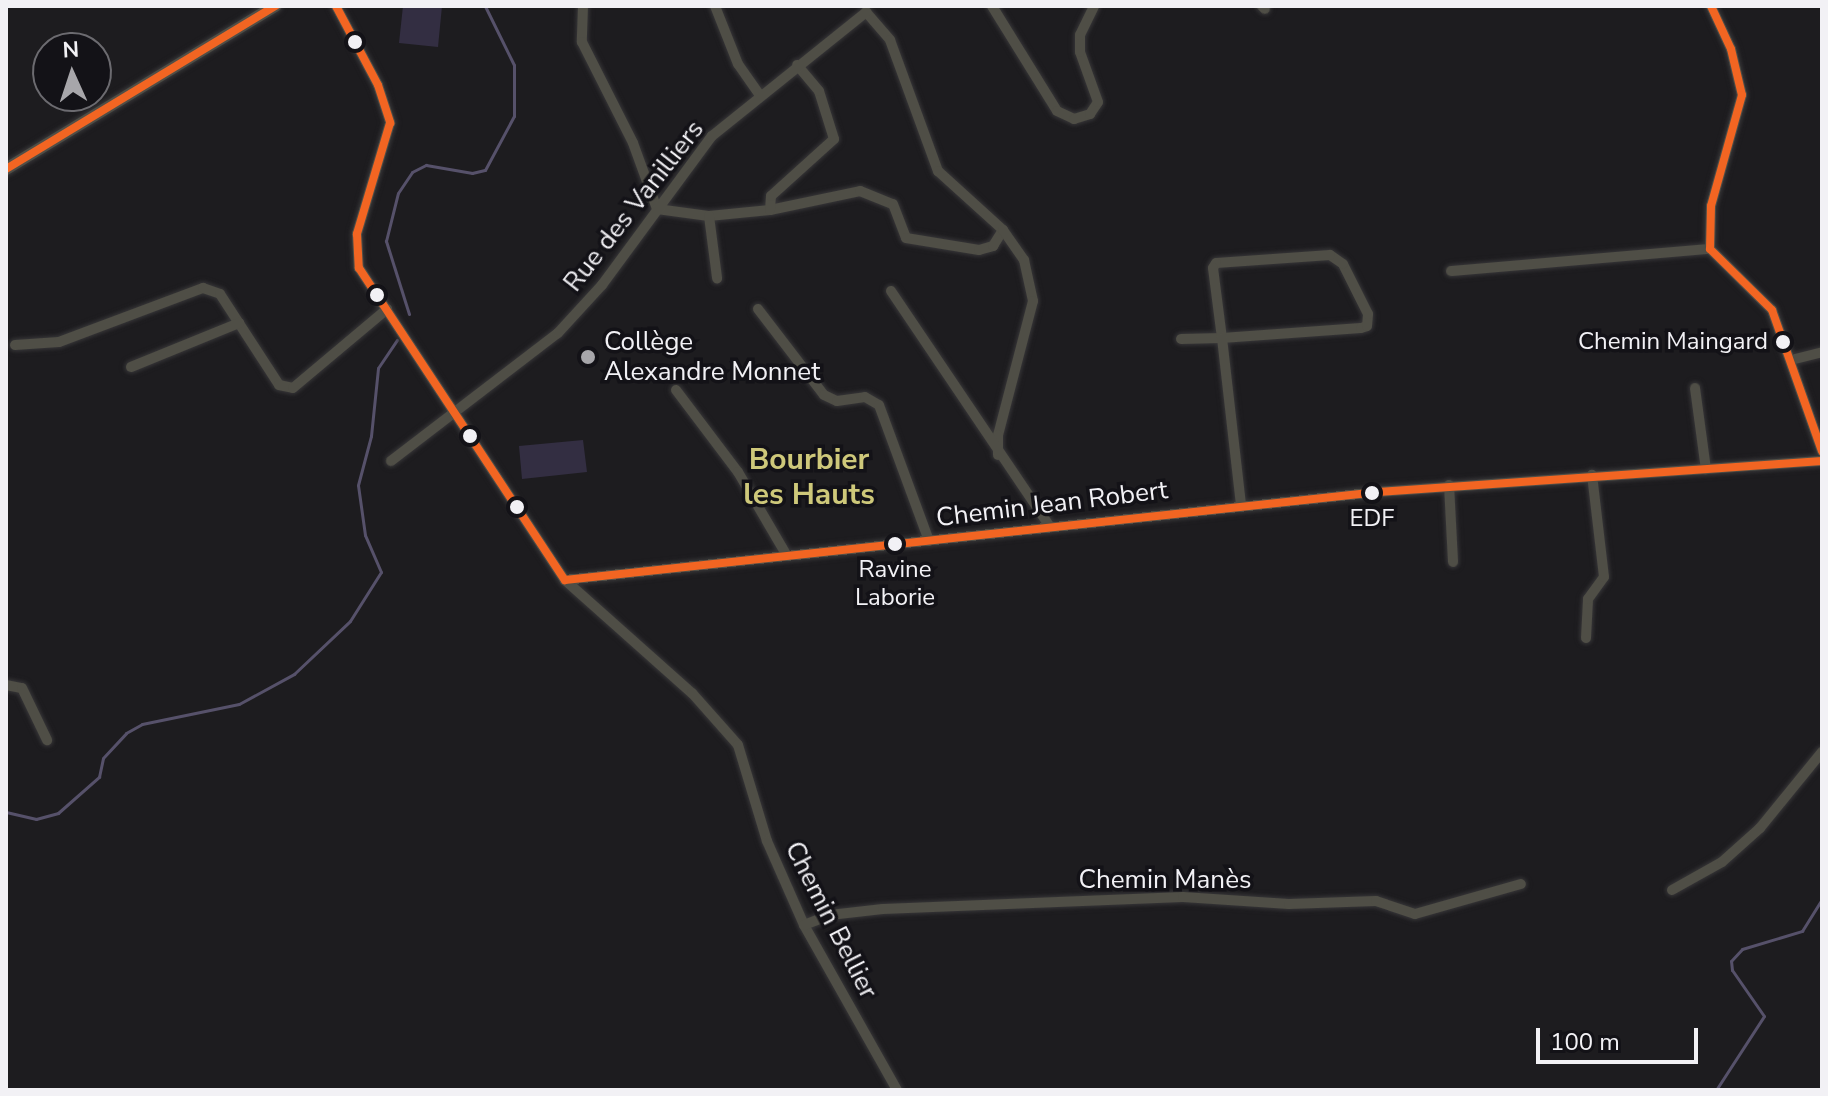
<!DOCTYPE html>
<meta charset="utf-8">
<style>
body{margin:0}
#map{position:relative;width:1828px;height:1096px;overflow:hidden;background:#1d1c1f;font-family:"Nunito Sans",sans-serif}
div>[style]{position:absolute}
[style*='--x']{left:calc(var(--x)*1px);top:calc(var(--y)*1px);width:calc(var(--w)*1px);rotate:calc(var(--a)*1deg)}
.green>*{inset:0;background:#332e42}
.stream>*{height:3px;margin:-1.5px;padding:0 1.5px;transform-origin:1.5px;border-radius:1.5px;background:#56516a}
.roads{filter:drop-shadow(0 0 2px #373638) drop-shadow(0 0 2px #373638)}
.minor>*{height:10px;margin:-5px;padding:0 5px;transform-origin:5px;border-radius:5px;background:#4f4e46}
.tertiary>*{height:12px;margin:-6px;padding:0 6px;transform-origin:6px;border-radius:6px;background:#4f4e46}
.bus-1>*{height:8px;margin:-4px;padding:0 4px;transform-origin:4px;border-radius:4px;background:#f26522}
.dots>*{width:22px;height:22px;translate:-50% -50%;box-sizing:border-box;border:4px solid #131217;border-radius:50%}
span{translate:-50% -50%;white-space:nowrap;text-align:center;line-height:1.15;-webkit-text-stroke:7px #131217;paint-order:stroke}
.bus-label{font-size:24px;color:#f2f1f5}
.right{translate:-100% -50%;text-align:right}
.street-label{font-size:26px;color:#f2f1f5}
.poi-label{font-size:26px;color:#f2f1f5}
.left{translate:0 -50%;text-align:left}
.quarter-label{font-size:30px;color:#cec87a;font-weight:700}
.frame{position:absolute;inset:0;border:8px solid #f2f1f5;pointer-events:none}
.north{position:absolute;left:32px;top:32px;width:80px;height:80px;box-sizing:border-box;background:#131217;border:2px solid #6c6b70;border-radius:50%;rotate:357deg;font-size:22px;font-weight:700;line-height:32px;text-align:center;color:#f2f1f5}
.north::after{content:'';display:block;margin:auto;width:28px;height:36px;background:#a7a6aa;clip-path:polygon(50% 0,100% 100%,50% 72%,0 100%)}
.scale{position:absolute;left:1536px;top:1028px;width:162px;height:36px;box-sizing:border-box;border:4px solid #f2f1f5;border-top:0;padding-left:10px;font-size:24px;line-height:28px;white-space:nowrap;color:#f2f1f5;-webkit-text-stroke:6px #131217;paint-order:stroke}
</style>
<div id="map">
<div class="green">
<i style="clip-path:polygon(403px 6px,442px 6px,438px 47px,399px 43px)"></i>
<i style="clip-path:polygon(583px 440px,587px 472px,522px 479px,519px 446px)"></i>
</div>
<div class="stream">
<i style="--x:409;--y:314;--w:77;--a:-107.5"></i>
<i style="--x:386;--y:241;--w:49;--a:-76"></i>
<i style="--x:398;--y:193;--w:25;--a:-56"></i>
<i style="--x:412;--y:172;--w:16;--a:-27"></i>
<i style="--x:426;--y:165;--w:47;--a:9.9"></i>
<i style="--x:472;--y:173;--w:13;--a:-13"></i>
<i style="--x:485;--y:170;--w:61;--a:-61.8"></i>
<i style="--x:514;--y:116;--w:51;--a:-90"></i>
<i style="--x:514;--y:65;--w:66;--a:-116.2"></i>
<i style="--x:6;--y:812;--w:31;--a:13"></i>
<i style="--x:36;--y:819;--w:23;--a:-15"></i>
<i style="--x:58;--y:813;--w:55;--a:-41.3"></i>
<i style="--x:99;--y:777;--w:19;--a:-78"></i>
<i style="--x:103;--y:758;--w:34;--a:-47"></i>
<i style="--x:126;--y:733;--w:18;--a:-29"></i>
<i style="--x:142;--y:724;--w:99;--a:-11.7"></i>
<i style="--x:239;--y:704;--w:63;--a:-28.6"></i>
<i style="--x:294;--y:674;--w:77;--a:-43.4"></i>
<i style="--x:350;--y:621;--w:58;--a:-57.7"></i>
<i style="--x:381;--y:572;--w:40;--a:-113.4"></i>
<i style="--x:365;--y:535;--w:50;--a:-98"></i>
<i style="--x:358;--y:485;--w:51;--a:-75.1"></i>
<i style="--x:371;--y:436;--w:68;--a:-84.1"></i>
<i style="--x:378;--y:368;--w:34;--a:-56"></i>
<i style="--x:1716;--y:1090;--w:88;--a:-57"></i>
<i style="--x:1764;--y:1016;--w:56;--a:-124.8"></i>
<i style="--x:1732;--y:970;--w:9;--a:-96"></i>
<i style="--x:1731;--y:961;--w:16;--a:-47"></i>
<i style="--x:1742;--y:949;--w:63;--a:-16.7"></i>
<i style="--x:1802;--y:931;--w:38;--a:-58"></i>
</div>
<div class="roads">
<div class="minor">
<i style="--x:336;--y:6;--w:89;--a:62"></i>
<i style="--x:378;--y:85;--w:40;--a:72"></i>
<i style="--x:390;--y:123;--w:116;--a:106.6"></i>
<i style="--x:357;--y:234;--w:34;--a:87"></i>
<i style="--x:359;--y:268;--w:374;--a:56.6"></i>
<i style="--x:565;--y:580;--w:170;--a:41.7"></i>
<i style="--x:692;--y:693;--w:69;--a:48.5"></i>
<i style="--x:738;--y:745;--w:100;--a:73.2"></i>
<i style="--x:767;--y:841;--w:92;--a:66.2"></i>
<i style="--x:804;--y:925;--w:189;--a:60.6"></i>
<i style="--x:583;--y:6;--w:36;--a:92"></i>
<i style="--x:582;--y:42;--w:113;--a:63.2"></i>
<i style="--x:633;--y:143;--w:70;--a:70"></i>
<i style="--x:657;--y:209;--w:52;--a:7.7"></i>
<i style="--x:709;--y:216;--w:61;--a:-5.6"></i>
<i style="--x:770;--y:210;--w:92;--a:-11.9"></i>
<i style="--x:860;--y:191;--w:35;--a:22"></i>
<i style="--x:893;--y:204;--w:36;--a:69"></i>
<i style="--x:906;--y:238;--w:74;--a:9.3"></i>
<i style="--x:979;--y:250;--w:15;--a:-16"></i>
<i style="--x:993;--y:246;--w:19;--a:-58"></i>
<i style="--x:715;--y:6;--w:62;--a:68.4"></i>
<i style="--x:738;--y:64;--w:38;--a:55"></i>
<i style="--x:992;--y:6;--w:123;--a:58.2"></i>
<i style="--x:1057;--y:111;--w:19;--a:25"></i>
<i style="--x:1074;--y:119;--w:17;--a:-17"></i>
<i style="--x:1090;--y:114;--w:14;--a:-56"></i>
<i style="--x:1098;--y:102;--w:53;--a:-109.8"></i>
<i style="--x:1080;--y:52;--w:17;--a:-90"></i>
<i style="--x:1080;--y:35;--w:32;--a:-64"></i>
<i style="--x:1262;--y:6;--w:4;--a:45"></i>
<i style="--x:1711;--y:6;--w:47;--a:65.1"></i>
<i style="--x:1731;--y:49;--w:47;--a:76.6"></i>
<i style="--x:1742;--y:95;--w:115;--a:105.6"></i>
<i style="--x:1711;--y:206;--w:43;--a:91.3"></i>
<i style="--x:1710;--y:249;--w:87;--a:44.5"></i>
<i style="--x:1772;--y:310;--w:150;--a:70.5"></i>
<i style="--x:866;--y:12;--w:37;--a:49"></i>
<i style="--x:890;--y:40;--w:140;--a:69.9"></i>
<i style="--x:938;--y:171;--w:88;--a:42.2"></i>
<i style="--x:1003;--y:230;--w:37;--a:55"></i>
<i style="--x:1024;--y:260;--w:42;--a:77.6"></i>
<i style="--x:1033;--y:301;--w:138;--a:104.6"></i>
<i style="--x:998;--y:435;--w:20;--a:90"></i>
<i style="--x:770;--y:210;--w:14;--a:-86"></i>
<i style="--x:771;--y:196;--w:85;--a:-42.1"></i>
<i style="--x:834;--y:139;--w:50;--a:-107.4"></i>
<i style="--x:819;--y:91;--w:34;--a:-130"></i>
<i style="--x:709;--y:216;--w:63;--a:82.6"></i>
<i style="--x:1451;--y:271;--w:260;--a:-4.9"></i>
<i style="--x:891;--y:291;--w:285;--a:56"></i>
<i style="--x:758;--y:309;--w:108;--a:52.5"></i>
<i style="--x:824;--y:395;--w:14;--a:25"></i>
<i style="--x:837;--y:401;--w:28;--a:-8"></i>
<i style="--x:865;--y:397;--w:16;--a:30"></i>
<i style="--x:879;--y:405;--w:145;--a:69.8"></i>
<i style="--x:1181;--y:339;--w:41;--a:-1.4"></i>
<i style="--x:1222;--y:338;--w:139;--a:-4.1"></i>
<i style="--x:1361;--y:328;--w:6;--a:-18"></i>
<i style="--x:1367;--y:326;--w:12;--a:-85"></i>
<i style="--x:1368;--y:314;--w:56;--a:-116.6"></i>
<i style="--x:1343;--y:264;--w:16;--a:-145"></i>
<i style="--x:1330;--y:255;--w:114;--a:176"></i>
<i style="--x:1216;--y:263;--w:6;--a:121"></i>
<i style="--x:1213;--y:268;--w:71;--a:82.7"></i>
<i style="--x:1222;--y:338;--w:168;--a:83.5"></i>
<i style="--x:15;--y:345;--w:44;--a:-3.9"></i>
<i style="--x:59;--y:342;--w:154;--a:-20.6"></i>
<i style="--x:203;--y:288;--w:18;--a:19"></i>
<i style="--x:220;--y:294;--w:108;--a:57"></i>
<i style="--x:279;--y:385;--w:14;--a:12"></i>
<i style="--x:293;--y:388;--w:123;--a:-40"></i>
<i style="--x:1791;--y:360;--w:32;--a:-14"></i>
<i style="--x:131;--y:367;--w:117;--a:-22.2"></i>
<i style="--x:1695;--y:388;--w:82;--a:82.3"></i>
<i style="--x:676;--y:390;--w:103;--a:52.9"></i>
<i style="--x:738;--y:472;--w:95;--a:59.7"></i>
<i style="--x:391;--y:461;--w:210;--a:-37.5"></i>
<i style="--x:558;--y:333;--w:65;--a:-47.5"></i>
<i style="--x:602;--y:285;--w:185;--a:-53.6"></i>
<i style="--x:712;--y:136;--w:198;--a:-38.8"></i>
<i style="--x:1449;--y:485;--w:77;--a:87"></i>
<i style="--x:565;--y:580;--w:818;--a:-6.18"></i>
<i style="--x:1378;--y:492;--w:445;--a:-4"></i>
<i style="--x:1586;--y:638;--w:39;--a:-87"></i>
<i style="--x:1588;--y:599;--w:27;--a:-54"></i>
<i style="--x:1604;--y:577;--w:103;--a:-96.7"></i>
<i style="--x:6;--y:685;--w:16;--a:11"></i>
<i style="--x:22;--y:688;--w:58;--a:64.3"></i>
<i style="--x:1672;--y:890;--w:57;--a:-29.2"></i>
<i style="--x:1722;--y:862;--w:51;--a:-41.8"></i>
<i style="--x:1760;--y:828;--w:98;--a:-50.8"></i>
<i style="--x:804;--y:925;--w:28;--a:-21"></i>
<i style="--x:830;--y:915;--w:53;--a:-6.5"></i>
<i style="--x:883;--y:909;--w:300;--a:-2.3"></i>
<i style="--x:1183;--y:897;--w:106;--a:3.8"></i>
<i style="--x:1289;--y:904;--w:87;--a:-2"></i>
<i style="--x:1376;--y:901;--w:41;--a:18.4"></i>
<i style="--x:1415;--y:914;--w:110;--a:-15.8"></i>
</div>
<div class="tertiary">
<i style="--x:6;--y:169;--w:315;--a:-31.2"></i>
</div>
</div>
<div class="bus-1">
<i style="--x:336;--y:6;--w:89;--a:62"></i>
<i style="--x:378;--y:85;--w:40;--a:72"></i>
<i style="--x:390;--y:123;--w:116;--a:106.6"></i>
<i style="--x:357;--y:234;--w:34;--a:87"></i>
<i style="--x:359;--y:268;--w:374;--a:56.6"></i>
<i style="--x:1711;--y:6;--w:47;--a:65.1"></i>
<i style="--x:1731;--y:49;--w:47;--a:76.6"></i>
<i style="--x:1742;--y:95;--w:115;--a:105.6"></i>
<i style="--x:1711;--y:206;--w:43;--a:91.3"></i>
<i style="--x:1710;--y:249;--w:87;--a:44.5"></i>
<i style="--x:1772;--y:310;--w:150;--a:70.5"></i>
<i style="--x:6;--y:169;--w:315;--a:-31.2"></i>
<i style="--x:565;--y:580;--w:818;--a:-6.18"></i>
<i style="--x:1378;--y:492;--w:445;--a:-4"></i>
</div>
<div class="dots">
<i style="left:355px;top:42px;background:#f2f1f5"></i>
<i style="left:377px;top:295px;background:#f2f1f5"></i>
<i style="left:1783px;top:342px;background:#f2f1f5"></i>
<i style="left:588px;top:357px;background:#a7a6aa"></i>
<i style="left:470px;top:436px;background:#f2f1f5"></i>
<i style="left:1372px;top:493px;background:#f2f1f5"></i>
<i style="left:517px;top:507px;background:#f2f1f5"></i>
<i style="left:895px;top:544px;background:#f2f1f5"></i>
</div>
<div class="bus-label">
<span class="right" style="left:1768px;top:342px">Chemin Maingard</span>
<span style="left:1372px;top:519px">EDF</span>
<span style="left:895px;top:584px">Ravine<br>Laborie</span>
</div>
<div class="street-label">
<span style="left:634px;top:206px;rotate:-52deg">Rue des Vanilliers</span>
<span style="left:1052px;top:504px;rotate:-7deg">Chemin Jean Robert</span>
<span style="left:1165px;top:880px">Chemin Manès</span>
<span style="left:831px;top:920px;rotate:63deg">Chemin Bellier</span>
</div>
<div class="poi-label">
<span class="left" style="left:604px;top:357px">Collège<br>Alexandre Monnet</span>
</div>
<div class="quarter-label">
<span style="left:809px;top:477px">Bourbier<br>les Hauts</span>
</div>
<div class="frame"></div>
<div class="north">N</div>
<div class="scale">100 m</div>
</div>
